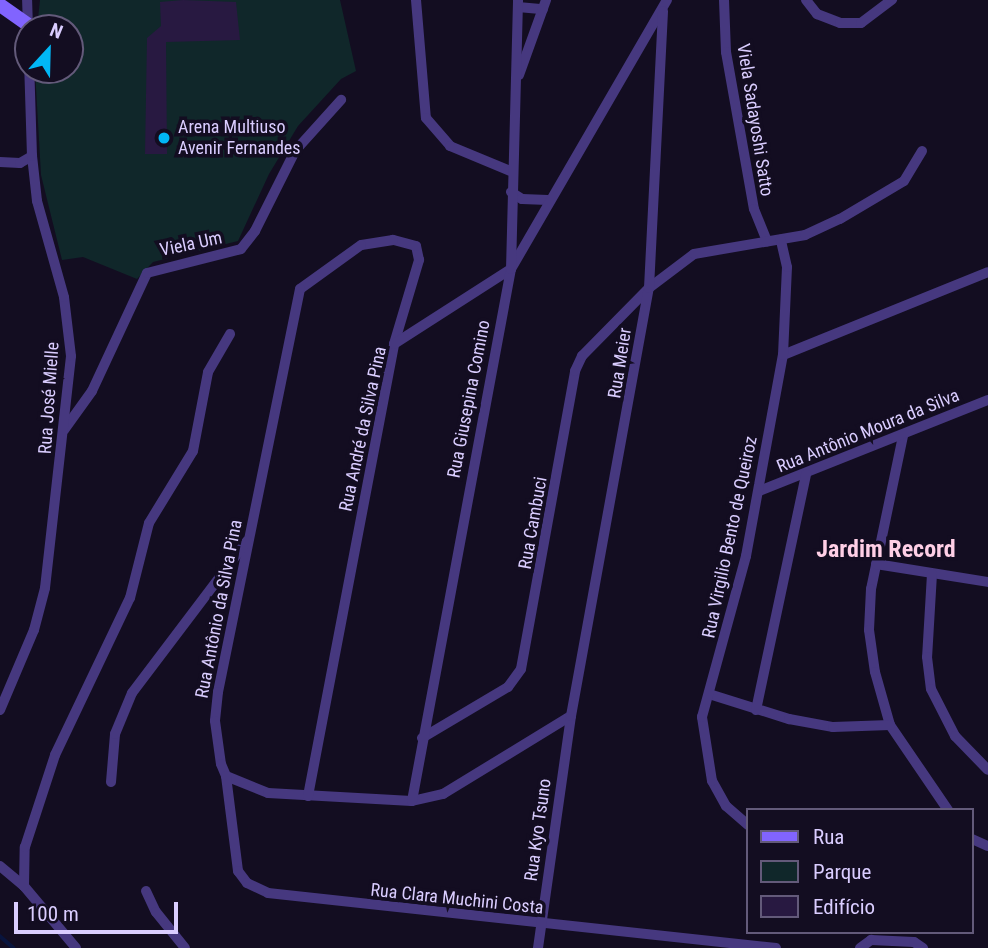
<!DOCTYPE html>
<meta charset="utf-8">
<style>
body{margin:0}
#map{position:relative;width:988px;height:948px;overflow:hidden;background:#130d21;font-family:"Roboto Condensed",sans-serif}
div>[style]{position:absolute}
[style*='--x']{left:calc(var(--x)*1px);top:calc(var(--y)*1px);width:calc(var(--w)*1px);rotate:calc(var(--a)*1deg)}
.green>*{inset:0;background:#10272a}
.stream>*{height:3.5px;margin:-1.75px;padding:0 1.75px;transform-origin:1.75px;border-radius:1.75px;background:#09143d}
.building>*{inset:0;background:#281941}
.minor>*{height:10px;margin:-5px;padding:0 5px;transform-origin:5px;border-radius:5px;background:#46387f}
.secondary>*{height:14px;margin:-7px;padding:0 7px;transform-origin:7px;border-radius:7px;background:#8164fe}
.dots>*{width:19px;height:19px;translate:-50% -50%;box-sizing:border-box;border:4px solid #130d21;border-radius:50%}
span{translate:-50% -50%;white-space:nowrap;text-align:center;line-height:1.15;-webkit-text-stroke:7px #130d21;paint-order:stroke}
.street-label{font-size:18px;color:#dacdff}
.poi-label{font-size:18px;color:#dacdff}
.left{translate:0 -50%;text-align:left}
.district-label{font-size:24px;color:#ffcfe6;font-weight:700}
.legend{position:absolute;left:746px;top:808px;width:228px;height:126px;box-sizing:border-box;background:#130d21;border:2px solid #635a7a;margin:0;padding:9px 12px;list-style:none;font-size:21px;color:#dacdff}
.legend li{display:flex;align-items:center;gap:14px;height:35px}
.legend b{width:35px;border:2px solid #635a7a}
.north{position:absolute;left:14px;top:14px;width:70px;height:70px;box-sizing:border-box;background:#130d21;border:2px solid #635a7a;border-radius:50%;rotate:22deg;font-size:19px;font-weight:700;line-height:28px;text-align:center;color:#dacdff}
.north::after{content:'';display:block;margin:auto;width:24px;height:32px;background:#01b7f6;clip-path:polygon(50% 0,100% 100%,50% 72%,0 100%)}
.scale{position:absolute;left:14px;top:902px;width:164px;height:32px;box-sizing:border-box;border:4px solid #dacdff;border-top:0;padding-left:9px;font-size:21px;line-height:24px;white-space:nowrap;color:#dacdff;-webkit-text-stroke:5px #130d21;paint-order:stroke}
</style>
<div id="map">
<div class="green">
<i style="clip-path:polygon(40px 0,340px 0,356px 71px,341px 79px,298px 126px,269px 174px,238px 241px,153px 262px,137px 279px,83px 257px,62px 260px,41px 175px,35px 70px,70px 70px,70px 28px,37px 28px)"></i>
</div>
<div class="stream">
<i style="--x:0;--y:936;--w:18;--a:41"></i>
</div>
<div class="building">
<i style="clip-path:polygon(183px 0,236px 2px,240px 40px,166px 42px,167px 154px,145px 154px,147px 38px,161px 26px,160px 2px)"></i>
</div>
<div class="minor">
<i style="--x:416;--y:0;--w:118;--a:85.2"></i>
<i style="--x:426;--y:118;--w:37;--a:49"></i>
<i style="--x:450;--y:146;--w:65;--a:22.6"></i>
<i style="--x:724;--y:0;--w:52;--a:87.8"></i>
<i style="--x:726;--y:52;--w:159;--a:79.9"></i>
<i style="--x:754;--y:209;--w:35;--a:68"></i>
<i style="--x:806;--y:0;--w:18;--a:52"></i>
<i style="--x:817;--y:14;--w:25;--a:21"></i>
<i style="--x:840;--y:23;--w:21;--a:0"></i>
<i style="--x:861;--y:23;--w:39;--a:-37"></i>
<i style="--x:518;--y:7;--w:25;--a:5"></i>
<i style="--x:519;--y:75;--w:80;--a:-70.2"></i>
<i style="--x:0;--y:162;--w:20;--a:3"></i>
<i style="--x:20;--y:163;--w:14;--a:-30"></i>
<i style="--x:511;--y:192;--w:13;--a:32"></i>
<i style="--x:522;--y:199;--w:26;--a:2"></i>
<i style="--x:394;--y:344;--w:88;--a:-73.4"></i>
<i style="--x:419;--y:260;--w:14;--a:-102"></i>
<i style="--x:416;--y:246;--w:24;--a:-165"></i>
<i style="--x:393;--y:240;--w:32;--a:171"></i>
<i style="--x:361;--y:245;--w:75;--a:144.2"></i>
<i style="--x:300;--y:289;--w:411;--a:101.5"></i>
<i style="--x:218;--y:692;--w:29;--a:96"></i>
<i style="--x:215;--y:721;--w:43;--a:82.1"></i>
<i style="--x:221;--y:764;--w:13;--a:67"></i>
<i style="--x:226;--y:776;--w:45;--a:22"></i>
<i style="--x:268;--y:793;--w:144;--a:3.2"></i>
<i style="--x:412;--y:801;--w:32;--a:-13"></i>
<i style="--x:443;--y:794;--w:150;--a:-31.4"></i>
<i style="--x:783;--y:355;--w:221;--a:-22"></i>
<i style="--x:64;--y:430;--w:48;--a:-54.3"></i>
<i style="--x:92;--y:391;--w:130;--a:-65"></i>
<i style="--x:147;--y:273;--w:97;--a:-14.3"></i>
<i style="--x:241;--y:249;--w:23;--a:-52"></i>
<i style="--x:255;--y:231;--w:89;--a:-63.4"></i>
<i style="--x:295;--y:151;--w:69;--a:-48"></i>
<i style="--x:903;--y:436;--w:156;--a:101.8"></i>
<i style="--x:871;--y:589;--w:41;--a:92.8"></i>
<i style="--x:869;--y:630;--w:42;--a:81.9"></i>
<i style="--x:875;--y:672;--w:55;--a:74.2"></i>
<i style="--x:890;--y:725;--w:103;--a:55.7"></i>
<i style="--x:759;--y:491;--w:246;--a:-21.7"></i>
<i style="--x:876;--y:564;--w:113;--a:9.1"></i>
<i style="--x:932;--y:574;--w:83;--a:93.4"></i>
<i style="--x:927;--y:657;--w:32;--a:83"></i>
<i style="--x:931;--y:689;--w:53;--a:62.9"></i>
<i style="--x:955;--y:736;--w:47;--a:45.9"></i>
<i style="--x:709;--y:694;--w:84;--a:17.4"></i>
<i style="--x:789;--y:719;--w:45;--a:10.3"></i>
<i style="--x:833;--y:727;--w:57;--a:-2"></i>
<i style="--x:0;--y:710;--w:87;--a:-67"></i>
<i style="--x:34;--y:630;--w:43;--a:-75.3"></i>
<i style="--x:45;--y:588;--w:233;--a:-83.6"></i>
<i style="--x:71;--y:356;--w:59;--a:-96.8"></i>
<i style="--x:64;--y:297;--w:100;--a:-105.7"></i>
<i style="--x:37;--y:201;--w:45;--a:-96.3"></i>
<i style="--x:32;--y:156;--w:156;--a:-91.8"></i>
<i style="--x:756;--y:710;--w:241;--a:-78"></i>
<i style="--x:422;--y:738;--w:100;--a:-30.7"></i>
<i style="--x:508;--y:687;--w:22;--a:-54"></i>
<i style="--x:521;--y:669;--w:303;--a:-79.7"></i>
<i style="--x:575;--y:371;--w:17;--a:-65"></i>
<i style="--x:582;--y:356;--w:95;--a:-45.4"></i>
<i style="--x:649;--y:288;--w:56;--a:-37.1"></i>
<i style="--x:694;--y:254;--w:113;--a:-9.7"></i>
<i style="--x:805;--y:235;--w:38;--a:-25"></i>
<i style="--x:840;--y:219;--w:74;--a:-30.7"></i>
<i style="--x:904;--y:181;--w:35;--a:-59"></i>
<i style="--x:226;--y:776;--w:96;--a:82.8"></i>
<i style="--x:238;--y:871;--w:15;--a:53"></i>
<i style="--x:247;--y:883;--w:23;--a:25"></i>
<i style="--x:268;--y:893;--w:511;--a:6.18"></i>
<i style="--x:111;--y:782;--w:48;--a:-85.2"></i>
<i style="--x:115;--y:734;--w:44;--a:-67.5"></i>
<i style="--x:132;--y:693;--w:191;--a:-52.9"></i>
<i style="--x:308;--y:796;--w:460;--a:-79.2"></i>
<i style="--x:394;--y:344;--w:139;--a:-32.7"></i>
<i style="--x:511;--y:269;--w:311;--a:-59.9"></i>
<i style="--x:412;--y:801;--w:541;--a:-79.46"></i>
<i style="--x:511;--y:269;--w:269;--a:-88.5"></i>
<i style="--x:748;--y:825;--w:29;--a:-139"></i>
<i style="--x:726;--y:806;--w:29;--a:-119"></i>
<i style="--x:712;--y:781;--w:65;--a:-98.9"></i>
<i style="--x:702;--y:717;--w:167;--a:-74.7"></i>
<i style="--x:746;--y:556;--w:204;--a:-79.6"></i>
<i style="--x:783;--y:355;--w:88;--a:-87.4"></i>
<i style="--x:787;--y:267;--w:28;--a:-103"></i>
<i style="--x:972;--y:839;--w:17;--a:24"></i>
<i style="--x:0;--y:866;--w:31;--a:40"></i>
<i style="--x:146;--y:891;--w:23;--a:65"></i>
<i style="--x:156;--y:912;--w:46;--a:51.1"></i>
<i style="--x:76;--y:948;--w:81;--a:-130"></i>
<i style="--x:24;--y:886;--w:39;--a:-89"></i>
<i style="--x:25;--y:847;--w:97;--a:-71.9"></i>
<i style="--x:55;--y:755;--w:174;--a:-64.5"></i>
<i style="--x:130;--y:598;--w:77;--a:-75.8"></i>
<i style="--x:149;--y:523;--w:84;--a:-58.6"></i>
<i style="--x:193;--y:451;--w:80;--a:-79.2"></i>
<i style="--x:208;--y:372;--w:44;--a:-59.9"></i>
<i style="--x:538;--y:948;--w:234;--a:-81.9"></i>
<i style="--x:571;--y:716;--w:435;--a:-79.7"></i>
<i style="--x:649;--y:288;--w:277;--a:-87.1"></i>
<i style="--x:860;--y:948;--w:14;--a:-36"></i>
<i style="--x:871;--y:940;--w:43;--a:2.7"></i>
<i style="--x:914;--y:942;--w:11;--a:34"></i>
</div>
<div class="secondary">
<i style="--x:0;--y:5;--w:33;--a:35"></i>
</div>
<div class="dots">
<i style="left:164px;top:138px;background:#01b7f6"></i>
</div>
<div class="street-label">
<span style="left:755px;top:120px;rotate:81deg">Viela Sadayoshi Satto</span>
<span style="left:191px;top:244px;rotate:-12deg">Viela Um</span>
<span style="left:620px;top:363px;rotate:-81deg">Rua Meier</span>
<span style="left:49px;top:398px;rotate:-86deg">Rua José Mielle</span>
<span style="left:469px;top:399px;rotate:-79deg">Rua Giusepina Comino</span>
<span style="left:363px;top:429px;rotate:-78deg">Rua André da Silva Pina</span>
<span style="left:868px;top:431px;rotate:-22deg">Rua Antônio Moura da Silva</span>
<span style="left:533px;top:523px;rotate:-80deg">Rua Cambuci</span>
<span style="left:730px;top:537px;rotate:-78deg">Rua Virgilio Bento de Queiroz</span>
<span style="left:219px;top:609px;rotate:-79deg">Rua Antônio da Silva Pina</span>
<span style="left:538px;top:830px;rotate:-82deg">Rua Kyo Tsuno</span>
<span style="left:457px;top:899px;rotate:6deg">Rua Clara Muchini Costa</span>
</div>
<div class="poi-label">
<span class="left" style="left:178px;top:138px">Arena Multiuso<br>Avenir Fernandes</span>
</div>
<div class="district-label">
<span style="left:886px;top:550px">Jardim Record</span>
</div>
<ul class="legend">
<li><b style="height:9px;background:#8164fe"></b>Rua</li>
<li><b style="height:19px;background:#10272a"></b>Parque</li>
<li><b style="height:19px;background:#281941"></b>Edifício</li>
</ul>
<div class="north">N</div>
<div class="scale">100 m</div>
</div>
